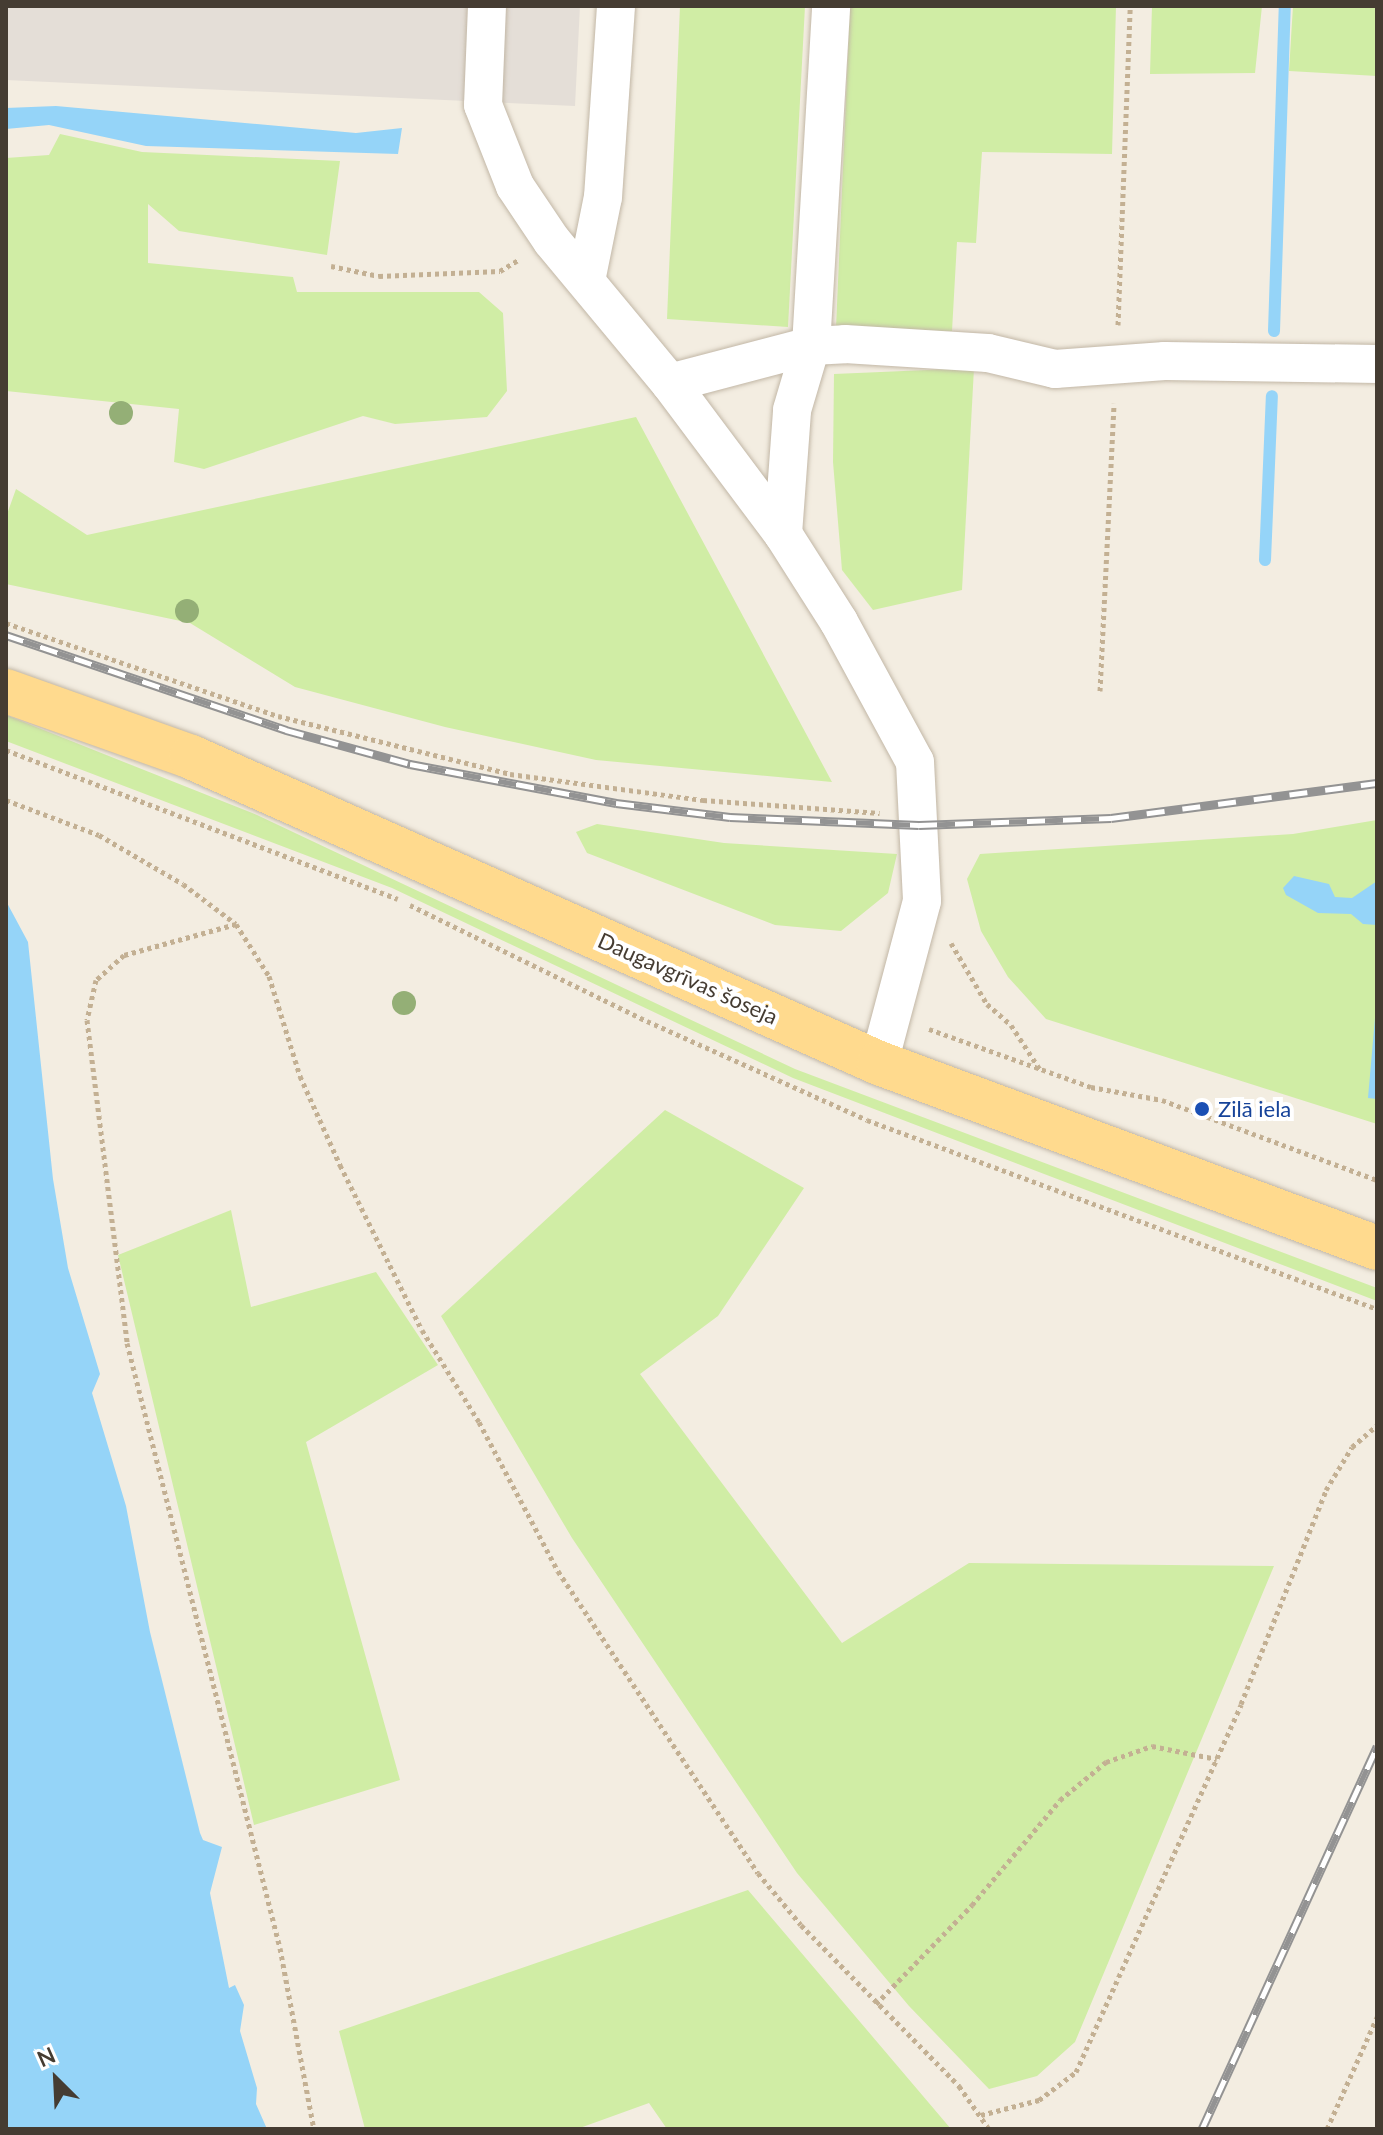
<!DOCTYPE html>
<meta charset="utf-8">
<style>
body{margin:0}
#map{position:relative;width:1383px;height:2135px;overflow:hidden;background:#f3ede1;font-family:Lato,sans-serif}
div>[style]{position:absolute}
[style*='--x']{left:calc(var(--x)*1px);top:calc(var(--y)*1px);width:calc(var(--w)*1px);rotate:calc(var(--a)*1deg)}
.industrial>*{inset:0;background:#e4ded7}
.green>*{inset:0;background:#d0eda5}
.water>*{inset:0;background:#95d4f8}
.stream>*{height:12px;margin:-6px;padding:0 6px;transform-origin:6px;border-radius:6px;background:#95d4f8}
.path>*{height:5px;margin-top:-2.5px;transform-origin:0;background:repeating-linear-gradient(90deg,#c3b093 0 4px,transparent 0 8px)}
.roads{filter:drop-shadow(0 0 2px #c2b7a6) drop-shadow(0 0 2px #c2b7a6)}
.minor>*{height:38px;margin:-19px;padding:0 19px;transform-origin:19px;border-radius:19px;background:#fff}
.major>*{height:44px;margin:-22px;padding:0 22px;transform-origin:22px;border-radius:22px;background:#ffda8e}
.rail>*{height:9px;margin-top:-4.5px;transform-origin:0;background:repeating-linear-gradient(90deg,#fff 0 18px,#939393 0 36px);box-sizing:border-box;border-block:2px solid #939393}
.trees>*{width:24px;height:24px;margin:-12px;border-radius:50%;background:#94af76}
.dots>*{width:22px;height:22px;translate:-50% -50%;box-sizing:border-box;border:4px solid #fff;border-radius:50%}
span{translate:-50% -50%;white-space:nowrap;text-align:center;line-height:1.15;-webkit-text-stroke:8px #fff;paint-order:stroke}
.street-label{font-size:22px;color:#453c32}
.transit-label{font-size:22px;color:#164399}
.left{translate:0 -50%;text-align:left}
.frame{position:absolute;inset:0;border:8px solid #453c32;pointer-events:none}
.north{position:absolute;left:16px;top:2039px;width:80px;height:80px;-webkit-text-stroke:6px #fff;paint-order:stroke;rotate:336deg;font-size:22px;font-weight:700;line-height:32px;text-align:center;color:#453c32}
.north::after{content:'';display:block;margin:auto;width:28px;height:36px;background:#453c32;clip-path:polygon(50% 0,100% 100%,50% 72%,0 100%)}
</style>
<div id="map">
<div class="industrial">
<i style="clip-path:polygon(6px 6px,580px 6px,575px 106px,6px 80px)"></i>
</div>
<div class="green">
<i style="clip-path:polygon(680px 6px,805px 6px,788px 327px,667px 319px)"></i>
<i style="clip-path:polygon(850px 6px,1116px 6px,1112px 154px,982px 152px,976px 243px,957px 242px,952px 331px,836px 328px)"></i>
<i style="clip-path:polygon(1152px 6px,1262px 6px,1255px 73px,1150px 74px)"></i>
<i style="clip-path:polygon(1293px 6px,1377px 6px,1377px 76px,1289px 71px)"></i>
<i style="clip-path:polygon(60px 134px,142px 152px,340px 161px,327px 255px,179px 231px,148px 204px,148px 263px,293px 277px,297px 292px,479px 292px,503px 313px,507px 391px,487px 417px,395px 424px,363px 416px,204px 469px,174px 462px,179px 409px,6px 391px,6px 158px,49px 155px)"></i>
<i style="clip-path:polygon(974px 368px,962px 590px,873px 610px,842px 570px,833px 462px,834px 374px)"></i>
<i style="clip-path:polygon(636px 417px,832px 782px,596px 760px,445px 727px,295px 687px,190px 623px,6px 584px,6px 517px,16px 489px,87px 535px)"></i>
<i style="clip-path:polygon(6px 715px,257px 815px,795px 1069px,1377px 1288px,1377px 1301px,793px 1078px,392px 888px,6px 741px)"></i>
<i style="clip-path:polygon(1377px 820px,1377px 1124px,1046px 1019px,1008px 977px,981px 931px,967px 879px,980px 854px,1293px 834px)"></i>
<i style="clip-path:polygon(597px 824px,724px 843px,897px 854px,888px 893px,841px 931px,775px 925px,587px 853px,576px 832px)"></i>
<i style="clip-path:polygon(665px 1110px,804px 1188px,718px 1316px,640px 1374px,842px 1643px,969px 1563px,1274px 1566px,1075px 2042px,1037px 2076px,989px 2089px,909px 2006px,797px 1873px,572px 1538px,441px 1316px)"></i>
<i style="clip-path:polygon(231px 1210px,251px 1307px,376px 1272px,438px 1365px,306px 1442px,400px 1780px,254px 1825px,118px 1255px)"></i>
<i style="clip-path:polygon(748px 1890px,951px 2129px,667px 2129px,649px 2103px,577px 2129px,365px 2129px,339px 2031px)"></i>
</div>
<div class="water">
<i style="clip-path:polygon(56px 106px,356px 133px,402px 128px,398px 154px,146px 146px,49px 125px,6px 129px,6px 108px)"></i>
<i style="clip-path:polygon(1294px 876px,1329px 884px,1335px 897px,1352px 898px,1377px 881px,1377px 925px,1363px 924px,1351px 914px,1318px 913px,1286px 895px,1283px 888px)"></i>
<i style="clip-path:polygon(6px 901px,28px 942px,53px 1179px,68px 1268px,100px 1374px,92px 1393px,126px 1506px,150px 1632px,200px 1833px,203px 1840px,222px 1847px,210px 1893px,229px 1988px,235px 1985px,244px 2005px,240px 2031px,257px 2088px,256px 2104px,267px 2129px,6px 2129px)"></i>
<i style="clip-path:polygon(1377px 995px,1377px 1099px,1368px 1098px)"></i>
</div>
<div class="stream">
<i style="--x:1274;--y:331;--w:325;--a:-88.1"></i>
<i style="--x:1265;--y:560;--w:164;--a:-87.6"></i>
</div>
<div class="path">
<i style="--x:331;--y:266;--w:49;--a:11.8"></i>
<i style="--x:379;--y:276;--w:121;--a:-2.4"></i>
<i style="--x:500;--y:271;--w:23;--a:-31"></i>
<i style="--x:1118;--y:325;--w:319;--a:-87.8"></i>
<i style="--x:6;--y:623;--w:287;--a:18.9"></i>
<i style="--x:278;--y:716;--w:239;--a:14"></i>
<i style="--x:510;--y:774;--w:195;--a:7.7"></i>
<i style="--x:703;--y:800;--w:177;--a:4.2"></i>
<i style="--x:1100;--y:691;--w:288;--a:-87.2"></i>
<i style="--x:6;--y:750;--w:419;--a:20.8"></i>
<i style="--x:6;--y:800;--w:99;--a:20.6"></i>
<i style="--x:99;--y:835;--w:97;--a:30.3"></i>
<i style="--x:183;--y:884;--w:66;--a:37"></i>
<i style="--x:236;--y:924;--w:62;--a:57.6"></i>
<i style="--x:269;--y:976;--w:105;--a:72.8"></i>
<i style="--x:300;--y:1076;--w:98;--a:65.8"></i>
<i style="--x:340;--y:1165;--w:184;--a:63.6"></i>
<i style="--x:422;--y:1330;--w:108;--a:58.2"></i>
<i style="--x:479;--y:1422;--w:169;--a:62.1"></i>
<i style="--x:558;--y:1571;--w:362;--a:56.5"></i>
<i style="--x:758;--y:1873;--w:67;--a:50.4"></i>
<i style="--x:801;--y:1925;--w:226;--a:45.5"></i>
<i style="--x:959;--y:2086;--w:52;--a:55.1"></i>
<i style="--x:410;--y:905;--w:264;--a:26.1"></i>
<i style="--x:647;--y:1021;--w:241;--a:24.2"></i>
<i style="--x:867;--y:1120;--w:544;--a:20.33"></i>
<i style="--x:236;--y:924;--w:116;--a:164.5"></i>
<i style="--x:124;--y:955;--w:38;--a:138"></i>
<i style="--x:96;--y:980;--w:41;--a:102.7"></i>
<i style="--x:87;--y:1020;--w:325;--a:82.9"></i>
<i style="--x:127;--y:1343;--w:624;--a:75.81"></i>
<i style="--x:280;--y:1948;--w:184;--a:79.4"></i>
<i style="--x:951;--y:943;--w:71;--a:59.5"></i>
<i style="--x:987;--y:1004;--w:32;--a:41"></i>
<i style="--x:1011;--y:1025;--w:55;--a:56.9"></i>
<i style="--x:929;--y:1029;--w:172;--a:19.7"></i>
<i style="--x:1091;--y:1087;--w:72;--a:10.4"></i>
<i style="--x:1162;--y:1100;--w:229;--a:20.4"></i>
<i style="--x:876;--y:2004;--w:138;--a:-45.9"></i>
<i style="--x:972;--y:1905;--w:137;--a:-50"></i>
<i style="--x:1060;--y:1800;--w:60;--a:-39.6"></i>
<i style="--x:1106;--y:1762;--w:49;--a:-19.2"></i>
<i style="--x:1152;--y:1746;--w:66;--a:11.3"></i>
<i style="--x:981;--y:2115;--w:60;--a:-14.5"></i>
<i style="--x:1039;--y:2100;--w:46;--a:-37.1"></i>
<i style="--x:1076;--y:2072;--w:403;--a:-65.8"></i>
<i style="--x:1241;--y:1704;--w:230;--a:-68.3"></i>
<i style="--x:1326;--y:1490;--w:50;--a:-58.8"></i>
<i style="--x:1352;--y:1447;--w:33;--a:-41"></i>
<i style="--x:1327;--y:2129;--w:123;--a:-65.9"></i>
</div>
<div class="roads">
<div class="minor">
<i style="--x:487;--y:6;--w:99;--a:92.3"></i>
<i style="--x:483;--y:105;--w:87;--a:68.4"></i>
<i style="--x:515;--y:186;--w:66;--a:56.1"></i>
<i style="--x:552;--y:241;--w:185;--a:50.3"></i>
<i style="--x:670;--y:383;--w:189;--a:53.2"></i>
<i style="--x:783;--y:534;--w:104;--a:57.5"></i>
<i style="--x:839;--y:622;--w:159;--a:61.5"></i>
<i style="--x:915;--y:762;--w:139;--a:87.1"></i>
<i style="--x:922;--y:901;--w:168;--a:104.9"></i>
<i style="--x:586;--y:281;--w:86;--a:-78.6"></i>
<i style="--x:603;--y:197;--w:191;--a:-86.1"></i>
<i style="--x:670;--y:383;--w:146;--a:-14.7"></i>
<i style="--x:811;--y:346;--w:34;--a:-3"></i>
<i style="--x:845;--y:344;--w:143;--a:3.6"></i>
<i style="--x:988;--y:353;--w:69;--a:13.4"></i>
<i style="--x:1055;--y:369;--w:110;--a:-4.2"></i>
<i style="--x:1165;--y:361;--w:212;--a:0.8"></i>
<i style="--x:783;--y:534;--w:124;--a:-85.8"></i>
<i style="--x:792;--y:410;--w:67;--a:-73.5"></i>
<i style="--x:811;--y:346;--w:341;--a:-86.6"></i>
</div>
<div class="major">
<i style="--x:6;--y:691;--w:196;--a:19.6"></i>
<i style="--x:191;--y:757;--w:753;--a:23.98"></i>
<i style="--x:879;--y:1063;--w:531;--a:20.38"></i>
</div>
</div>
<div class="rail">
<i style="--x:6;--y:635;--w:296;--a:18.7"></i>
<i style="--x:286;--y:730;--w:129;--a:15.3"></i>
<i style="--x:410;--y:764;--w:210;--a:10.7"></i>
<i style="--x:616;--y:803;--w:115;--a:7"></i>
<i style="--x:730;--y:817;--w:189;--a:2.4"></i>
<i style="--x:919;--y:825;--w:192;--a:-2.1"></i>
<i style="--x:1111;--y:818;--w:268;--a:-7.5"></i>
<i style="--x:1202;--y:2129;--w:421;--a:-65.4"></i>
</div>
<div class="trees">
<i style="left:121px;top:413px"></i>
<i style="left:187px;top:611px"></i>
<i style="left:404px;top:1003px"></i>
</div>
<div class="dots">
<i style="left:1202px;top:1109px;background:#1a4fb4"></i>
</div>
<div class="street-label">
<span style="left:688px;top:978px;rotate:24deg">Daugavgrīvas šoseja</span>
</div>
<div class="transit-label">
<span class="left" style="left:1218px;top:1109px">Zilā iela</span>
</div>
<div class="frame"></div>
<div class="north">N</div>
</div>
